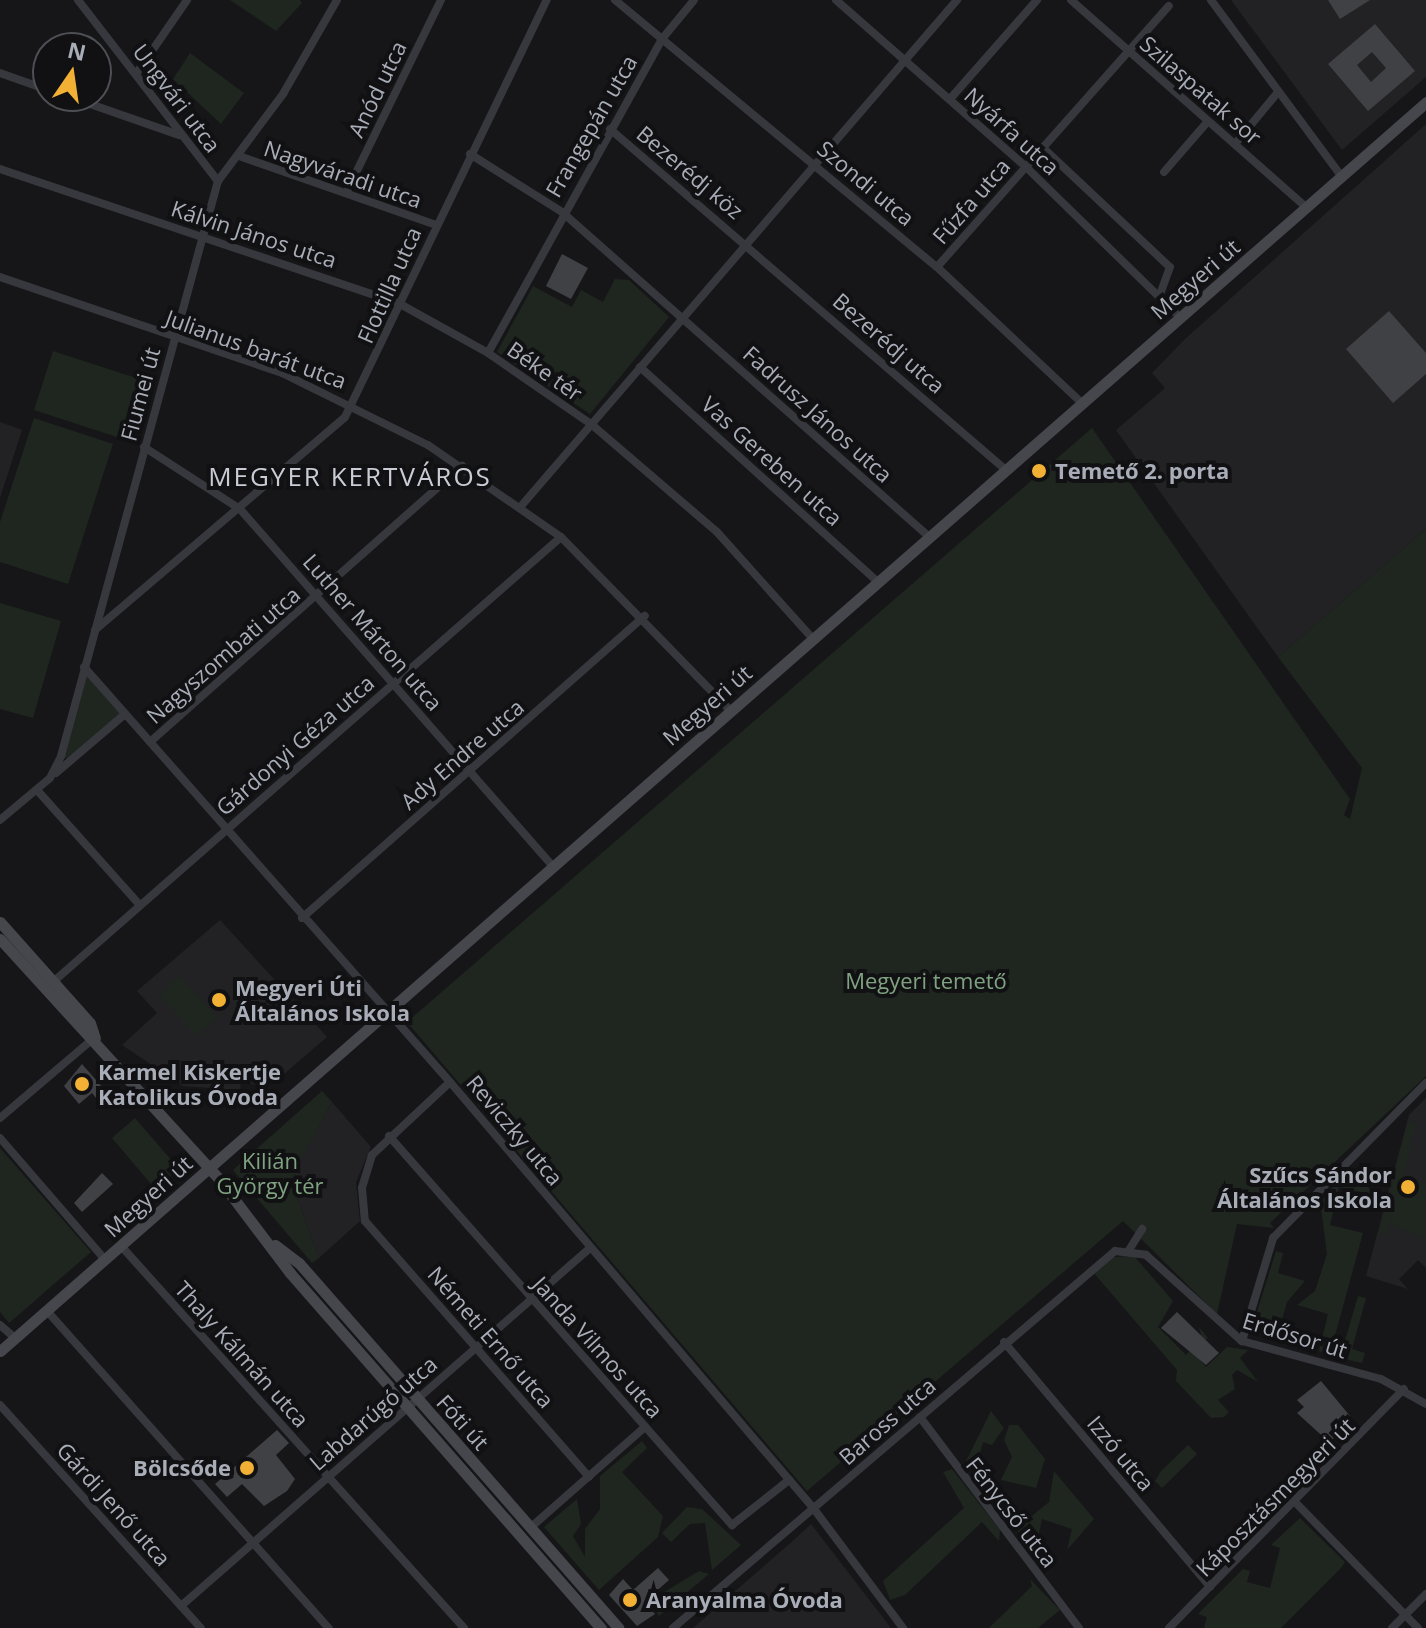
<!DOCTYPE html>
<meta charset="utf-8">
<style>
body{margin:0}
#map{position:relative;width:1426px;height:1628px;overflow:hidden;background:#161618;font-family:"Open Sans",sans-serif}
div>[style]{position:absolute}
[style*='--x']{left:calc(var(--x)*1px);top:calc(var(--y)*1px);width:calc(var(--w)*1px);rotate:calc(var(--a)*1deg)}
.built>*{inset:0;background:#222225}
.green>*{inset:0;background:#1e261f}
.building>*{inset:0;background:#404145}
.street>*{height:8px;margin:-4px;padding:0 4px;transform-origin:4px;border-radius:4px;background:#37383d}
.secondary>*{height:11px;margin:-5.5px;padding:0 5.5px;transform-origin:5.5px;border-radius:5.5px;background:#45474d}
.dots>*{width:22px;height:22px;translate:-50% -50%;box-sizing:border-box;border:4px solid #111113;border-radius:50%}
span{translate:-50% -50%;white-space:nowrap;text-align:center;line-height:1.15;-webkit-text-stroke:8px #111113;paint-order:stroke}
.street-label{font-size:22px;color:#a8adb8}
.poi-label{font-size:22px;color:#a8adb8;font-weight:700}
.left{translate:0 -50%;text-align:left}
.right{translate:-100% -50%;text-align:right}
.park-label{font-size:22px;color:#7fa381}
.quarter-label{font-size:26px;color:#c9ccd4;letter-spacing:2px}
.north{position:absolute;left:32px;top:32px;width:80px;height:80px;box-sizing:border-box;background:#111113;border:2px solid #4d4f55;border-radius:50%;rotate:13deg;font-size:22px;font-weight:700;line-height:32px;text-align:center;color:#a8adb8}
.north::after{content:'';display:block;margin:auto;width:28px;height:36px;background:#f2b134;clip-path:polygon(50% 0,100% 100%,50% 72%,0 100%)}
</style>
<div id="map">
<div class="built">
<i style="clip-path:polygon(1231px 0,1426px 0,1426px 77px,1342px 150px)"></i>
<i style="clip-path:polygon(1426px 124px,1426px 529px,1278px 657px,1116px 430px,1165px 388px,1152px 373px,1185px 339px)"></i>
<i style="clip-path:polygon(0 422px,22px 430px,0 498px)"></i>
<i style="clip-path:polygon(220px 920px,327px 1037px,284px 1074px,258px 1085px,241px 1083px,240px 1090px,183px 1086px,122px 1045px,157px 1013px,137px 991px)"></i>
<i style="clip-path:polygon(1426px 1098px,1426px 1268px,1418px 1260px,1399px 1279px,1408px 1289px,1366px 1276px,1409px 1115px)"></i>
<i style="clip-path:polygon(332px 1102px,371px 1147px,356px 1182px,360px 1221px,319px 1258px,297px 1198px,299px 1163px)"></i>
<i style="clip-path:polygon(811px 1524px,891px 1628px,693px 1628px,796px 1538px)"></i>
</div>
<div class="green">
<i style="clip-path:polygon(230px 0,300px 0,302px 3px,276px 31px)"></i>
<i style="clip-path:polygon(190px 53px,244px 93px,221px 124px,173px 79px)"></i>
<i style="clip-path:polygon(615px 279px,629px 280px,669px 317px,590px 414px,497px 352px,533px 286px,572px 307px,581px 290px,603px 302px)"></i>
<i style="clip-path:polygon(53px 351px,139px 379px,120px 438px,34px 410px)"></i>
<i style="clip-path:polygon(34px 418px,113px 444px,68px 584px,0 562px,0 522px)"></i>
<i style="clip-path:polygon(1092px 428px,1350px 799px,1344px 815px,1350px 819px,1362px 768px,1278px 657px,1426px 529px,1426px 1076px,1270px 1223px,1274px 1228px,1237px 1224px,1217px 1314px,1123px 1221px,807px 1491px,407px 1022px)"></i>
<i style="clip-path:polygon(0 603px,61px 621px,33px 718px,0 709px)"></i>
<i style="clip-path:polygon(84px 667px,125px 714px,72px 760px,61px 756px)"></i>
<i style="clip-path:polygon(179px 976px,217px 1017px,197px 1036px,159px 995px)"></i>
<i style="clip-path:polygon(322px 1091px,332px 1102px,299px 1164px,297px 1198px,319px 1258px,312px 1263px,233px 1170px)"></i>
<i style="clip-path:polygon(135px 1118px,179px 1169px,156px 1190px,112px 1138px)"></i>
<i style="clip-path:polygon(1408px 1121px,1416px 1123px,1402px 1178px,1426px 1184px,1426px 1240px,1391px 1224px,1393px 1213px,1387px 1235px,1379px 1233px)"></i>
<i style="clip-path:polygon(0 1148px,91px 1252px,9px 1323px,0 1312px)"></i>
<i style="clip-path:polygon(1350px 1171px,1373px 1192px,1370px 1209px,1365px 1193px,1339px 1187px,1330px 1225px,1363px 1233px,1330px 1354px,1319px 1351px,1328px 1314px,1297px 1305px,1315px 1291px,1327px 1254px,1320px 1200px)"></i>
<i style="clip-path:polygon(1276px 1251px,1283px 1253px,1278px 1273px,1305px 1281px,1287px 1302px,1276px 1341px,1251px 1331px)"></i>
<i style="clip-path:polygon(1134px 1256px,1173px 1301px,1158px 1327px,1186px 1355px,1202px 1338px,1199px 1327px,1208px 1338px,1193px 1352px,1206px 1367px,1227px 1347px,1248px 1350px,1240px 1358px,1258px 1382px,1237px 1370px,1232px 1375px,1235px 1389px,1218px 1400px,1229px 1412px,1224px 1417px,1211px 1418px,1176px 1381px,1177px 1370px,1093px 1272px,1113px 1257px)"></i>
<i style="clip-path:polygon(1358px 1296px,1366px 1298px,1352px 1349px,1365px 1353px,1362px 1363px,1340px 1358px)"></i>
<i style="clip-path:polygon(991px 1411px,1004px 1428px,992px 1445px,983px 1442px,975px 1473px,966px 1461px)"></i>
<i style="clip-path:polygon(1009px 1425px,1018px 1425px,1045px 1459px,1036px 1488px,1001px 1480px,1012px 1457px,1004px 1440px)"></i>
<i style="clip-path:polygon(642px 1441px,647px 1448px,622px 1472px,663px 1516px,658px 1537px,599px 1590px,544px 1527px,577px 1499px,581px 1524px,573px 1536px,585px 1557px,585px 1529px,600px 1509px,600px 1476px)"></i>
<i style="clip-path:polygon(1188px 1445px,1197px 1454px,1162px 1488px,1155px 1481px,1161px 1471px)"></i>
<i style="clip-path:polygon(952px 1469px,1000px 1530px,999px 1541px,982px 1522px,905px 1595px,890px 1600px,883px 1581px,964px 1508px,943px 1472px)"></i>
<i style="clip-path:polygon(1054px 1471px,1094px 1519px,1067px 1550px,1072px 1529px,1042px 1519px,1035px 1553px,1016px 1529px,1049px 1502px)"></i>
<i style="clip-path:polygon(687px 1507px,702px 1509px,741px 1545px,712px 1570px,705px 1523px,690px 1524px,671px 1542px,662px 1533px)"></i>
<i style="clip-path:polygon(1300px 1518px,1345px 1562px,1341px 1568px,1281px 1628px,1204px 1628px,1207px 1617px,1198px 1614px,1243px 1569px,1250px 1571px,1247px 1582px,1270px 1588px,1280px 1548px,1271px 1545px)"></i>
<i style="clip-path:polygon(699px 1571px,709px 1574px,659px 1616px,649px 1601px)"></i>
<i style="clip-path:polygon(1030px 1579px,1060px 1610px,1038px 1628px,989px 1628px,1032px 1586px)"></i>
</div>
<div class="building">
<i style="clip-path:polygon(1328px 0,1370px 0,1340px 19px)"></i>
<i style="clip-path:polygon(evenodd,1375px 24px,1415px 71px,1368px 111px,1328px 64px,1375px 24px,1372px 52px,1386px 68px,1371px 82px,1357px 65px,1372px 52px)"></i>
<i style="clip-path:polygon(562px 254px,588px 268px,571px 299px,546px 286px)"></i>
<i style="clip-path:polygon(1389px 311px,1426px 353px,1426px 374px,1393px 403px,1346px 349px)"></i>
<i style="clip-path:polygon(82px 1064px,110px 1096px,101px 1104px,92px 1093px,79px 1104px,64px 1086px)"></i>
<i style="clip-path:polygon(102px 1173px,113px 1184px,82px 1212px,74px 1203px)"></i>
<i style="clip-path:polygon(1177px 1312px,1219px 1353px,1206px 1365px,1161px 1328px)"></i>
<i style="clip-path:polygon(1321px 1381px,1350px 1416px,1330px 1443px,1297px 1413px,1304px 1407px,1297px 1400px)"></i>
<i style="clip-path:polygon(277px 1430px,289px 1443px,276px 1455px,295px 1479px,287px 1491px,264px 1506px,242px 1484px,227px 1497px,215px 1484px)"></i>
<i style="clip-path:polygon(658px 1568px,669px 1580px,644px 1602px,655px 1614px,637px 1626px,609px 1595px,623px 1579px,633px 1590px)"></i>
</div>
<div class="street">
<i style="--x:78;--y:0;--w:229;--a:52.3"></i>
<i style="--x:615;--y:0;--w:418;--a:39.7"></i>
<i style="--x:937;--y:267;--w:200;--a:43.2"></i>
<i style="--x:836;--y:0;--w:252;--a:41.3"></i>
<i style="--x:1025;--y:166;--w:218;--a:44.3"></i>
<i style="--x:1071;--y:0;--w:315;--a:41.4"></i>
<i style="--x:1211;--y:0;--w:220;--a:53.5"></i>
<i style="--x:0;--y:73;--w:51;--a:19.5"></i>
<i style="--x:136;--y:74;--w:90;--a:-55.4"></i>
<i style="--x:67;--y:96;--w:119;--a:19.2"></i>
<i style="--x:950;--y:99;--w:132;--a:-48.7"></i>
<i style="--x:610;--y:129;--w:524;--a:40.74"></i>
<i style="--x:1235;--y:144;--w:67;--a:-50.4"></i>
<i style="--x:1042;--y:147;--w:175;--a:43.2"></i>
<i style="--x:1170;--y:267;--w:29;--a:110"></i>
<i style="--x:470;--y:154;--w:109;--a:32.2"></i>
<i style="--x:562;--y:212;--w:492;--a:41.5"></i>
<i style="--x:239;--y:156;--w:209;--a:19.3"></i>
<i style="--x:0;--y:169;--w:422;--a:18.6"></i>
<i style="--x:400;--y:304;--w:101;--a:29.1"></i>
<i style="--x:488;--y:353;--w:125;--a:34.6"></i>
<i style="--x:591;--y:424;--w:166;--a:40.6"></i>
<i style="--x:717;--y:532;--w:145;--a:48.1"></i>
<i style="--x:1164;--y:172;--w:67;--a:-49.2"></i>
<i style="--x:346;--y:193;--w:215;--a:-63.8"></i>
<i style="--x:937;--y:267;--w:349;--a:-48.4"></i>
<i style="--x:0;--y:277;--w:298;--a:18.8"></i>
<i style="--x:282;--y:373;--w:163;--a:26.3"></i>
<i style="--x:428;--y:445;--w:162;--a:34.7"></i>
<i style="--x:561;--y:537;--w:243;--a:45.7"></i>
<i style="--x:488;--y:353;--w:359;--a:-61"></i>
<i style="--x:662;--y:39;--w:50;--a:-50.6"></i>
<i style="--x:640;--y:367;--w:322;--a:42.1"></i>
<i style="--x:144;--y:447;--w:114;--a:32.9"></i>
<i style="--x:240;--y:509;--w:473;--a:48.8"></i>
<i style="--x:522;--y:505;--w:667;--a:-49.26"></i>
<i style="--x:95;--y:630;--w:328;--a:-40.4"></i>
<i style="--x:345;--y:417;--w:463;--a:-64.2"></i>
<i style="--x:84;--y:667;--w:553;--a:48.59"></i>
<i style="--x:450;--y:1082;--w:561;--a:49.55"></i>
<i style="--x:814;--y:1509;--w:149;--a:53.2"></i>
<i style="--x:150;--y:742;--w:417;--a:-41.5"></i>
<i style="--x:56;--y:773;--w:91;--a:-40.5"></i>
<i style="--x:37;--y:790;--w:154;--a:48.2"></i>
<i style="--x:0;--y:820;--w:65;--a:-40"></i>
<i style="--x:50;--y:778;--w:25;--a:-63"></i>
<i style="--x:61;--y:756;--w:596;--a:-74.73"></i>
<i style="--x:218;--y:181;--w:109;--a:-53.2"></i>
<i style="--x:283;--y:94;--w:108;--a:-60.1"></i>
<i style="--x:302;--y:918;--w:457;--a:-41.4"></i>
<i style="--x:53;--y:982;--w:675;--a:-41.22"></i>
<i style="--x:450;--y:1082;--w:107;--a:136.9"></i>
<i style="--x:372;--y:1155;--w:34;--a:107"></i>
<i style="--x:362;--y:1188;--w:33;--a:85"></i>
<i style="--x:365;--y:1221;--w:340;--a:48.8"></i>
<i style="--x:0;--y:1118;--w:123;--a:-40.4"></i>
<i style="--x:389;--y:1136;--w:519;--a:48.6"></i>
<i style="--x:732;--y:1525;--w:73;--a:-38.3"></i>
<i style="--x:0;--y:1138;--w:162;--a:49.2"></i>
<i style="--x:122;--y:1247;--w:512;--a:48.09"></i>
<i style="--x:1129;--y:1250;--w:25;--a:-58"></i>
<i style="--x:48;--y:1312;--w:423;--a:48.4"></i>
<i style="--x:0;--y:1325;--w:20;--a:41"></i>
<i style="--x:1242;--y:1341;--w:108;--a:-73.2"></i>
<i style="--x:1273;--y:1238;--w:218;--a:-45.4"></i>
<i style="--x:1004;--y:1342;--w:320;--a:49.9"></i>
<i style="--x:0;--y:1405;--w:300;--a:48"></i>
<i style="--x:920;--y:1417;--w:264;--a:53"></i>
<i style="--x:1295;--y:1502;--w:176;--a:45.7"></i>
<i style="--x:530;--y:1528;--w:153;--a:-41.3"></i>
<i style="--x:181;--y:1606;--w:544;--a:-41.2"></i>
<i style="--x:673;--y:1628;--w:581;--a:-40.46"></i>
<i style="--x:1115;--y:1251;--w:31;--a:7"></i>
<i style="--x:1146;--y:1255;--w:129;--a:41.9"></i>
<i style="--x:1242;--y:1341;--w:144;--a:15.3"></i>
<i style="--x:1381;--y:1379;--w:51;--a:29.1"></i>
<i style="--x:1169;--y:1628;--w:335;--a:-45.5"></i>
<i style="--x:1392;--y:1628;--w:48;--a:-45"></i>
</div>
<div class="secondary">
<i style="--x:0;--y:922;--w:135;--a:48.3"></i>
<i style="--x:90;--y:1023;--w:16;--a:72"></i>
<i style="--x:0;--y:939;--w:325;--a:47.6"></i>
<i style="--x:219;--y:1179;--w:118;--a:52.9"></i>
<i style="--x:290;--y:1273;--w:472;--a:48.8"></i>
<i style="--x:275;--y:1245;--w:30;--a:37"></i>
<i style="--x:299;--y:1263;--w:485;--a:48.8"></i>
<i style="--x:0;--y:1351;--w:1896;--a:-41.21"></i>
</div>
<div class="dots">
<i style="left:1039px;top:471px;background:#f2b134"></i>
<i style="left:219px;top:1000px;background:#f2b134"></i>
<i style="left:82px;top:1084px;background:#f2b134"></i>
<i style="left:1408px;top:1187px;background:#f2b134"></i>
<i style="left:247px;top:1468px;background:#f2b134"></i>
<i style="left:630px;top:1600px;background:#f2b134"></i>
</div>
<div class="street-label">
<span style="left:377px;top:89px;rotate:-64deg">Anód utca</span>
<span style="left:1201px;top:90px;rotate:41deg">Szilaspatak sor</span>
<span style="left:177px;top:98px;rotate:53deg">Ungvári utca</span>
<span style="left:591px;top:126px;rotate:-60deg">Frangepán utca</span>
<span style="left:1012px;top:131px;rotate:42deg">Nyárfa utca</span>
<span style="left:690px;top:172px;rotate:40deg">Bezerédj köz</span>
<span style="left:343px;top:174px;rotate:19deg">Nagyváradi utca</span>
<span style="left:866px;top:183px;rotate:40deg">Szondi utca</span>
<span style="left:971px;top:201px;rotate:-49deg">Fűzfa utca</span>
<span style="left:254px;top:234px;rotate:18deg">Kálvin János utca</span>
<span style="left:1195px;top:279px;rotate:-41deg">Megyeri út</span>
<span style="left:389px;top:285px;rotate:-66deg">Flottilla utca</span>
<span style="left:889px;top:343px;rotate:41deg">Bezerédj utca</span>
<span style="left:256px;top:349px;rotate:20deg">Julianus barát utca</span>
<span style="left:545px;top:371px;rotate:35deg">Béke tér</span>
<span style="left:140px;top:394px;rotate:-75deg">Fiumei út</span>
<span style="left:818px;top:414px;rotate:42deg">Fadrusz János utca</span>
<span style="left:772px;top:461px;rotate:42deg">Vas Gereben utca</span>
<span style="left:373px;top:632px;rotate:49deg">Luther Márton utca</span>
<span style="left:223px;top:655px;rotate:-41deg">Nagyszombati utca</span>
<span style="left:707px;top:705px;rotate:-41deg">Megyeri út</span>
<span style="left:295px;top:745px;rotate:-41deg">Gárdonyi Géza utca</span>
<span style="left:462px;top:754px;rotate:-41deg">Ady Endre utca</span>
<span style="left:515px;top:1130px;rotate:50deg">Reviczky utca</span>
<span style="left:148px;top:1196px;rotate:-42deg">Megyeri út</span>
<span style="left:1295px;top:1335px;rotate:17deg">Erdősor út</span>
<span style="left:491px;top:1337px;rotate:49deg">Németi Ernő utca</span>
<span style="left:598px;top:1347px;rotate:48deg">Janda Vilmos utca</span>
<span style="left:242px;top:1354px;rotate:48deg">Thaly Kálmán utca</span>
<span style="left:373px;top:1413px;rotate:-41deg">Labdarúgó utca</span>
<span style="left:887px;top:1421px;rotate:-41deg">Baross utca</span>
<span style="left:463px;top:1422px;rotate:48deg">Fóti út</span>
<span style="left:1121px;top:1453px;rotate:50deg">Izzó utca</span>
<span style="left:1275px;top:1497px;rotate:-45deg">Káposztásmegyeri út</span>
<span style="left:114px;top:1504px;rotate:48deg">Gárdi Jenő utca</span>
<span style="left:1012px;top:1512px;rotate:52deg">Fénycső utca</span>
</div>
<div class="poi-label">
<span class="left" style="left:1055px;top:471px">Temető 2. porta</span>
<span class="left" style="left:235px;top:1000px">Megyeri Úti<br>Általános Iskola</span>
<span class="left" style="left:98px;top:1084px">Karmel Kiskertje<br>Katolikus Óvoda</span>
<span class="right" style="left:1392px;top:1187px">Szűcs Sándor<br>Általános Iskola</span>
<span class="right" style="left:231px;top:1468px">Bölcsőde</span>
<span class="left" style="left:646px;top:1600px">Aranyalma Óvoda</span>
</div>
<div class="park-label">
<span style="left:926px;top:981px">Megyeri temető</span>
<span style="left:270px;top:1173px">Kilián<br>György tér</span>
</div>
<div class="quarter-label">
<span style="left:350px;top:477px">MEGYER KERTVÁROS</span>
</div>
<div class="north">N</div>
</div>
